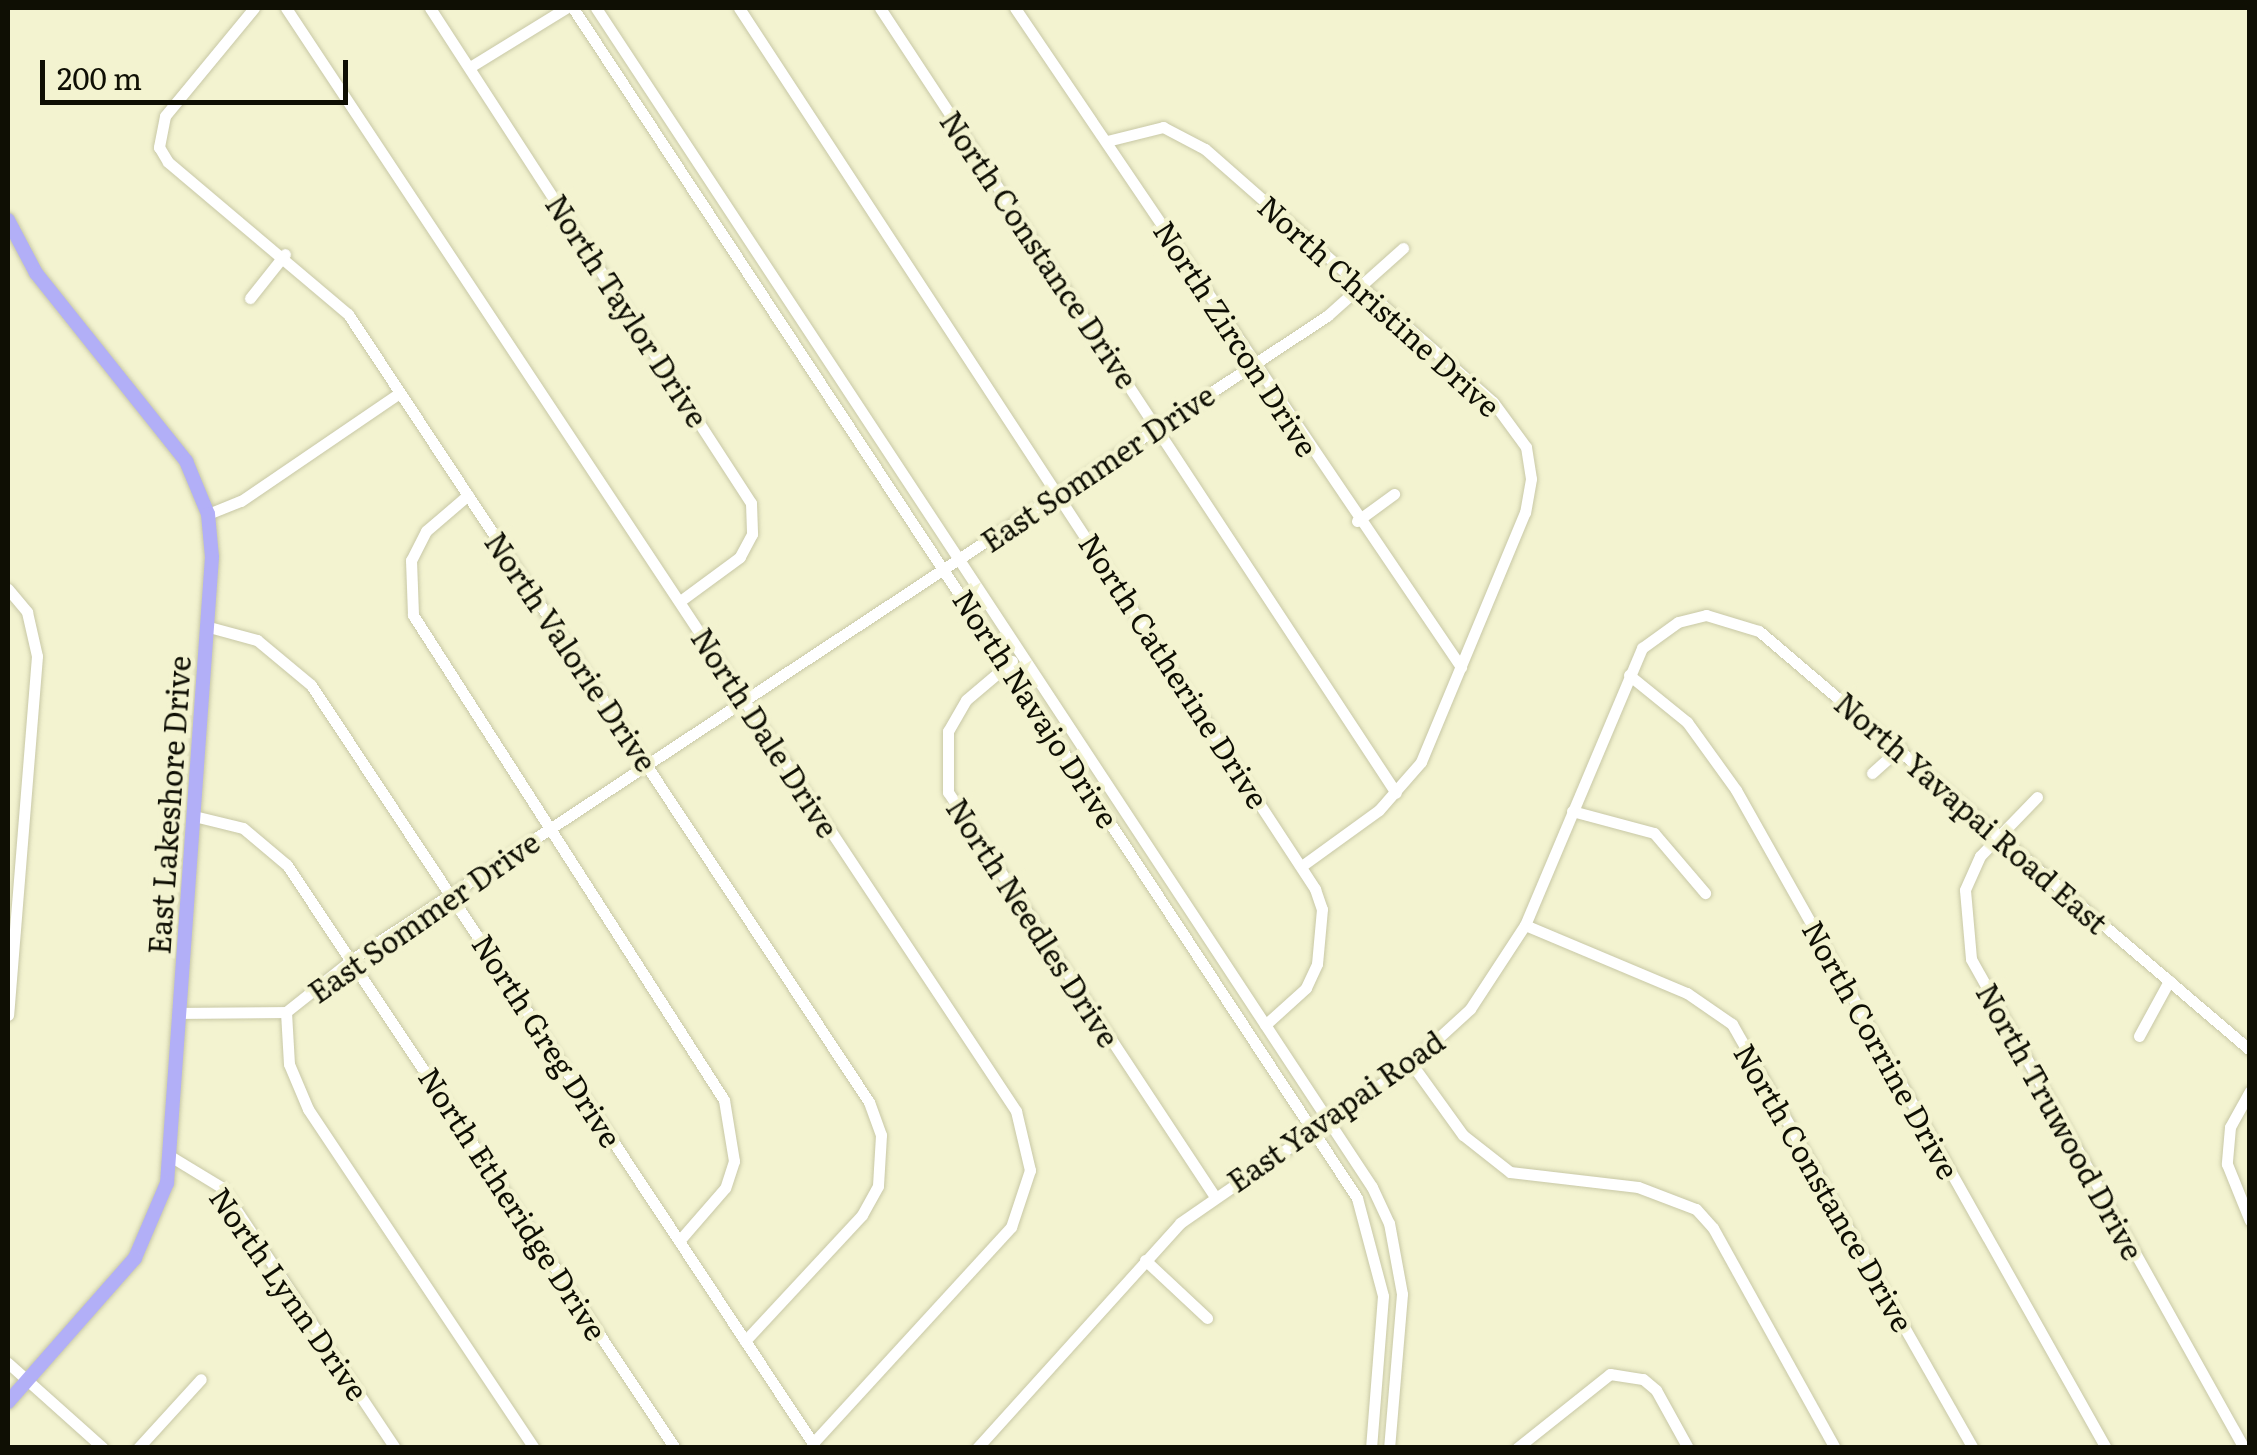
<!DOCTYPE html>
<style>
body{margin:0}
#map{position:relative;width:2257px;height:1455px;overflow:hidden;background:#f3f3d0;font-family:Literata,serif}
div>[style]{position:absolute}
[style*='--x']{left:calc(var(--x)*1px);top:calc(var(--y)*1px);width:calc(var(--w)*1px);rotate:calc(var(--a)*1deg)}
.roads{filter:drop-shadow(0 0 2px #c8c8a6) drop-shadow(0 0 2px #c8c8a6)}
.minor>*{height:11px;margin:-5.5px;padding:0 5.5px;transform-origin:5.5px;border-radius:5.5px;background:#fff}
.major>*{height:14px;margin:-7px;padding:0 7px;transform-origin:7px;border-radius:7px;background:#b2aff7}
span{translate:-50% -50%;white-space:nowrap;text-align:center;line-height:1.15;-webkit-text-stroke:9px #f3f3d0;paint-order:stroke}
.street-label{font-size:30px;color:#0f0f04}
.frame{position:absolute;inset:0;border:10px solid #0f0f04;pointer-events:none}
.scale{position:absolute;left:40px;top:60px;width:308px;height:45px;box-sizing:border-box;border:5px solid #0f0f04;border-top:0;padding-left:12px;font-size:30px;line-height:35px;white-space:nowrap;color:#0f0f04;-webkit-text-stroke:8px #f3f3d0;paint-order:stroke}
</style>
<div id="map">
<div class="roads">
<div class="minor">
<i style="--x:254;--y:8;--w:140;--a:129.5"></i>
<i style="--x:165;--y:116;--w:32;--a:101"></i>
<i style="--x:159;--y:147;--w:17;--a:59"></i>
<i style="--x:168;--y:162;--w:236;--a:40.2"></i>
<i style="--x:348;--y:314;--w:945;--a:56.53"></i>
<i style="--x:869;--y:1102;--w:35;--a:70"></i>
<i style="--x:881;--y:1135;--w:51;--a:93.4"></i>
<i style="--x:878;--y:1186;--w:33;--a:119"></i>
<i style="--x:862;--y:1215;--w:172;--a:132.9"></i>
<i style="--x:286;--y:8;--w:1323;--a:56.5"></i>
<i style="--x:1016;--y:1111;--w:61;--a:76.7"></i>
<i style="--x:1030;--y:1170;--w:60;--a:108.4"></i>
<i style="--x:1011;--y:1227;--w:293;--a:132.5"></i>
<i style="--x:430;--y:8;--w:590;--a:57.04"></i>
<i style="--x:751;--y:503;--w:31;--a:88"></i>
<i style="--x:752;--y:534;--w:26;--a:118"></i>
<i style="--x:740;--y:557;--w:74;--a:143.7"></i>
<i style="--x:573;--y:8;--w:1425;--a:56.62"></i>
<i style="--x:1357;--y:1198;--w:101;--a:75.1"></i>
<i style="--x:1383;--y:1296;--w:152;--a:94.5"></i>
<i style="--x:596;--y:8;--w:1411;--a:56.65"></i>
<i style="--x:1372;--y:1187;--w:40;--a:65"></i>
<i style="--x:1389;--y:1223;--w:72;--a:79.6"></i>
<i style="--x:1402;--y:1294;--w:155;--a:94.8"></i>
<i style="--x:739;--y:8;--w:1053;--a:56.82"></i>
<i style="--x:1315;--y:889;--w:21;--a:71"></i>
<i style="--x:1322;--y:909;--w:55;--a:95.2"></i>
<i style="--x:1317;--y:964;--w:26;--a:115"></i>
<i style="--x:1306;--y:988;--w:55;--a:137.9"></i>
<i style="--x:880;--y:8;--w:939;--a:56.68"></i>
<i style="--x:1015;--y:8;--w:796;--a:55.91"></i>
<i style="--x:470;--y:67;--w:113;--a:-31.6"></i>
<i style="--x:1107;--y:141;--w:58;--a:-14"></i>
<i style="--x:1163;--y:127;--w:47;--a:27.6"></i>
<i style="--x:1205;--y:149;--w:383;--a:41.3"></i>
<i style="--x:1493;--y:402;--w:56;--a:53.7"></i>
<i style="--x:1526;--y:447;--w:32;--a:81"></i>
<i style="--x:1531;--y:479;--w:34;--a:100"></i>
<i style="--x:1525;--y:512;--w:271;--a:112.6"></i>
<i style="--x:1421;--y:762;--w:64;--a:131.2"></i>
<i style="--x:1379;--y:810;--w:94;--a:144.1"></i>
<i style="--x:250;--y:298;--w:56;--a:-51.5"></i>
<i style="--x:468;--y:495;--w:55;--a:139.4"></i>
<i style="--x:426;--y:531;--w:33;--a:117"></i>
<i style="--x:411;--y:560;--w:55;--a:87.9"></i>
<i style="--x:413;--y:615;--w:576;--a:57.33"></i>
<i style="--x:724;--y:1100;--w:62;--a:80.7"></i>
<i style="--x:734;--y:1161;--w:28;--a:108"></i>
<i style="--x:725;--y:1188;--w:70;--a:131"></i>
<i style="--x:208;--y:514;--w:35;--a:-22"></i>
<i style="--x:241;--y:501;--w:190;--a:-34.3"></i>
<i style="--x:1357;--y:521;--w:46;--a:-36.1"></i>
<i style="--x:8;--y:589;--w:30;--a:50"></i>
<i style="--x:27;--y:612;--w:45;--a:77.2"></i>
<i style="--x:37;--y:656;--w:360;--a:94.6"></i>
<i style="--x:209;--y:627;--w:50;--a:15.2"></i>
<i style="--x:257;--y:640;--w:70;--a:39.8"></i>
<i style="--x:311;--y:685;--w:915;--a:56.5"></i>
<i style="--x:1012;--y:661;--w:60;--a:139.7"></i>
<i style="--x:966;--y:700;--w:36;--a:120"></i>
<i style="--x:948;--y:731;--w:61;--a:90"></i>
<i style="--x:948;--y:792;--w:481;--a:56.6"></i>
<i style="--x:1629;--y:675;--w:75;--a:39"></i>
<i style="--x:1687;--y:722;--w:84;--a:54.2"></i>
<i style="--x:1736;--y:790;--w:755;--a:60.65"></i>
<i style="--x:1872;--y:773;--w:38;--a:-42"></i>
<i style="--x:2037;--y:797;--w:82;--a:134"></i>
<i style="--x:1980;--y:856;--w:37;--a:114"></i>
<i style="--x:1965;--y:890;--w:69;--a:85"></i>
<i style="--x:1971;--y:959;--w:560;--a:60.83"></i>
<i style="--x:1572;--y:811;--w:85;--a:15"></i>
<i style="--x:1654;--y:833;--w:79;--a:49.6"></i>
<i style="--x:194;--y:816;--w:50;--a:13.8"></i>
<i style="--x:243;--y:828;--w:57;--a:40.1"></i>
<i style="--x:287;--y:865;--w:700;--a:56.36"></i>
<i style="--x:1525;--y:925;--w:176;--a:22.8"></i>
<i style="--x:1687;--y:993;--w:55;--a:34.6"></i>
<i style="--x:1732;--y:1024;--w:488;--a:60.4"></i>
<i style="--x:179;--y:1013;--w:107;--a:-0.5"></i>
<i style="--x:2139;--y:1036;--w:63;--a:-61.4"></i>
<i style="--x:1411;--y:1063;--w:89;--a:54.2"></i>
<i style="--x:1463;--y:1135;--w:60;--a:38.2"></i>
<i style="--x:1510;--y:1172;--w:129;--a:6.7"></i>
<i style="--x:1638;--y:1187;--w:62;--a:20.8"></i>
<i style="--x:1696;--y:1209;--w:25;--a:48"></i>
<i style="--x:1713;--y:1228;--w:252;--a:61"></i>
<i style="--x:2250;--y:1091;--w:41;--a:119.1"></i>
<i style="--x:2230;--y:1127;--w:37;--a:95"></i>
<i style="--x:2227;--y:1164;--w:61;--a:68"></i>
<i style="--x:170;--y:1156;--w:60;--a:31.3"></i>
<i style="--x:221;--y:1187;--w:314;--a:56.3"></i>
<i style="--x:1145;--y:1260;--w:85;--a:43.1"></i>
<i style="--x:8;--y:1363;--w:127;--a:41.8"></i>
<i style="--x:138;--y:1448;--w:93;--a:-47.6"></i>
<i style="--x:534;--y:1448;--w:407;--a:-123.7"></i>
<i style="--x:308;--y:1109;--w:49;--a:-112.9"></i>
<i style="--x:289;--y:1064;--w:52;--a:-93.3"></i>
<i style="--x:286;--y:1012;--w:87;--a:-38.5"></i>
<i style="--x:354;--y:958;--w:1166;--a:-33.42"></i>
<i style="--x:1327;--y:316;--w:102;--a:-41.8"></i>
<i style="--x:977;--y:1448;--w:303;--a:-47.9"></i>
<i style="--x:1180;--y:1223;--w:281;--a:-34.7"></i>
<i style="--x:1411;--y:1063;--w:80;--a:-42.5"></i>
<i style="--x:1470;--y:1009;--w:100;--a:-56.8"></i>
<i style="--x:1525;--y:925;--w:301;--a:-67.1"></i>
<i style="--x:1642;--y:648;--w:44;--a:-35.8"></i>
<i style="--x:1678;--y:622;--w:29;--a:-14"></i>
<i style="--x:1706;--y:615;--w:55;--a:16.8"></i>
<i style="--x:1759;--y:631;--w:645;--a:40.48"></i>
<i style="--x:1517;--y:1448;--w:119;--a:-38.5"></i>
<i style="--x:1610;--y:1374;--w:33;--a:9"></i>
<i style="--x:1643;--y:1379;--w:17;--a:40"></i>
<i style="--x:1656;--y:1390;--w:66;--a:61.1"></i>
</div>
<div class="major">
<i style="--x:8;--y:220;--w:60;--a:62.2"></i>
<i style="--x:36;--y:273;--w:241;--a:51.4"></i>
<i style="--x:186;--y:461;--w:57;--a:67.5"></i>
<i style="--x:208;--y:514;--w:43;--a:84.7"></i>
<i style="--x:212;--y:557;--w:628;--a:94.11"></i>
<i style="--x:167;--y:1183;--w:82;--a:113.1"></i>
<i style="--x:135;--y:1258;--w:192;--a:131.4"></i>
</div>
</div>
<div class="street-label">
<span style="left:1040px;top:249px;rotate:56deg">North Constance Drive</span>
<span style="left:1380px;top:305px;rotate:42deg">North Christine Drive</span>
<span style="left:628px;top:310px;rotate:57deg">North Taylor Drive</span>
<span style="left:1237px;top:338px;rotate:57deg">North Zircon Drive</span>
<span style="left:1097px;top:467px;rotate:-34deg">East Sommer Drive</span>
<span style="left:572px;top:651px;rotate:56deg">North Valorie Drive</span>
<span style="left:1175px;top:670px;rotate:57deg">North Catherine Drive</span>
<span style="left:1037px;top:708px;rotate:57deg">North Navajo Drive</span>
<span style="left:766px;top:732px;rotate:57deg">North Dale Drive</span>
<span style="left:168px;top:805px;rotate:-86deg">East Lakeshore Drive</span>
<span style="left:1972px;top:812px;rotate:41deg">North Yavapai Road East</span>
<span style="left:423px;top:916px;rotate:-35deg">East Sommer Drive</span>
<span style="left:1034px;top:922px;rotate:57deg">North Needles Drive</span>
<span style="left:548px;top:1040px;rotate:57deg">North Greg Drive</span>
<span style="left:1882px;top:1049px;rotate:61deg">North Corrine Drive</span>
<span style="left:1335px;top:1110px;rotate:-35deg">East Yavapai Road</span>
<span style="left:2061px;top:1121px;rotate:61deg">North Truwood Drive</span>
<span style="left:1825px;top:1187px;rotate:60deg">North Constance Drive</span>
<span style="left:514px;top:1203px;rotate:57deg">North Etheridge Drive</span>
<span style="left:290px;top:1293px;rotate:55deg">North Lynn Drive</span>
</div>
<div class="frame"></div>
<div class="scale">200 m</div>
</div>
